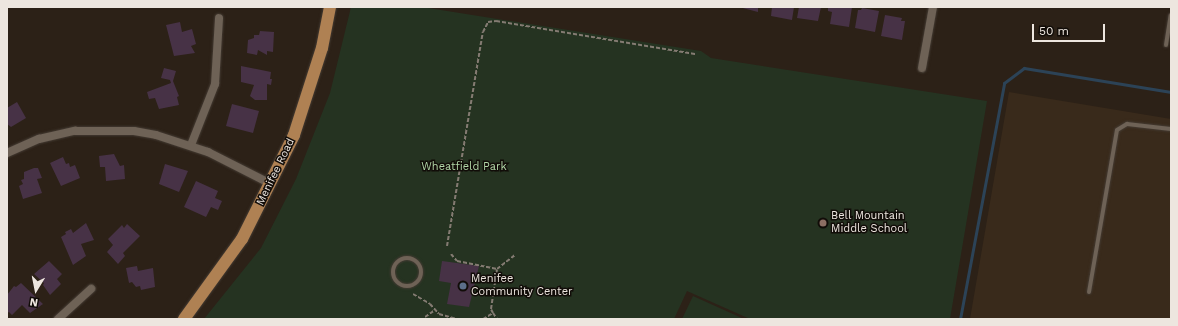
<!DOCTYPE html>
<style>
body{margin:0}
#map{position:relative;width:1178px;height:326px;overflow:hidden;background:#2c2117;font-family:"Work Sans",sans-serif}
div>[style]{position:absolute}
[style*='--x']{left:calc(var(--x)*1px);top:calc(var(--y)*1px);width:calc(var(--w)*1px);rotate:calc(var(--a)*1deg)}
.built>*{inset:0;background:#392a1b}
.green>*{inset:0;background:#253321}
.stream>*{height:3px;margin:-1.5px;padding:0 1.5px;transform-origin:1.5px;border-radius:1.5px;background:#2c4357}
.building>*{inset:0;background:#473246}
.path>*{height:2px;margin-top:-1px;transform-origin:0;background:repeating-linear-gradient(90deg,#847b72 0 4px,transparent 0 6px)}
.roads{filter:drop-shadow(0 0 1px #443b33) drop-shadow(0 0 1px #443b33)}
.lane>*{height:4px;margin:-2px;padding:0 2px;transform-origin:2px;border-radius:2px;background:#6e6256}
.lane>.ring{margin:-2px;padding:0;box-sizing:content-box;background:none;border:4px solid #6e6256;border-radius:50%}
.street>*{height:8px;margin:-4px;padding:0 4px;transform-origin:4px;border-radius:4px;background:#6e6256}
.primary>*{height:12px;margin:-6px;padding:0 6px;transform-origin:6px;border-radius:6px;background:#af8153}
.dots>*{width:11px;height:11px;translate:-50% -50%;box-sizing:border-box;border:2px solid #110c08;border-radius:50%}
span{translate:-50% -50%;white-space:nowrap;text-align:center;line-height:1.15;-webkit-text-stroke:3px #110c08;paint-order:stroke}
.park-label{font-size:11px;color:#b1d6a7}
.street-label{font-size:11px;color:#ede6df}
.poi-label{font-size:11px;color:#ede6df}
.left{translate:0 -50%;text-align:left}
.frame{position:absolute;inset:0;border:8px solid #ede6df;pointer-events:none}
.north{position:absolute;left:16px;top:270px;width:40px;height:40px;-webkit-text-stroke:3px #110c08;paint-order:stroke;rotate:190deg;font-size:11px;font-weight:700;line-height:16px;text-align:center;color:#ede6df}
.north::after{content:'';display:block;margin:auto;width:14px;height:18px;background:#ede6df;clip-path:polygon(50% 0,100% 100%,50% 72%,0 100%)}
.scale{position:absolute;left:1032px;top:24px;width:73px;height:18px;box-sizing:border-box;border:2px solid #ede6df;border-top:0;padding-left:5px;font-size:12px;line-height:14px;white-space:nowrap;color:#ede6df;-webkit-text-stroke:3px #110c08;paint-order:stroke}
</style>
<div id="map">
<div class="built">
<i style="clip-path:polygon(1009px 92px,1171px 119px,1171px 319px,970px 319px)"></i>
</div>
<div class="green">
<i style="clip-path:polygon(351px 7px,422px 7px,701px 51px,711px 58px,987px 101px,950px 319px,750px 319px,687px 291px,674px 319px,204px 319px,261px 248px,296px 179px,330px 93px)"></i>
<i style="clip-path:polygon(693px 296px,744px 319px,682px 319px)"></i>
</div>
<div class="stream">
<i style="--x:960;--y:319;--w:240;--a:-79.4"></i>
<i style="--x:1004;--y:83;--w:25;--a:-37"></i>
<i style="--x:1024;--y:68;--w:149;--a:9.3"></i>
</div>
<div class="building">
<i style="clip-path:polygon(739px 7px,758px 7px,758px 12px)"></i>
<i style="clip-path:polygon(772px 7px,794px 7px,792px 20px,771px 16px)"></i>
<i style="clip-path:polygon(799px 7px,821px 7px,818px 21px,797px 18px)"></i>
<i style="clip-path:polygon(828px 7px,852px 7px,849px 27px,830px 24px,832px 12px,828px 11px)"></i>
<i style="clip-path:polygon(862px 8px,879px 11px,875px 32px,855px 28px,858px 10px,861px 10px)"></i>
<i style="clip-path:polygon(885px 15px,902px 18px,901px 21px,905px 21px,902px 40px,881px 36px)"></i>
<i style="clip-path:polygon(180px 22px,182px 32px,192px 29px,196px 44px,191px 46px,195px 53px,174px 56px,166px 25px)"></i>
<i style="clip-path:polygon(260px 31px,274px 32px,273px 52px,267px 51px,267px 55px,258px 50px,257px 55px,247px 53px,248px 40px,254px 38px,254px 35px,259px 35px)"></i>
<i style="clip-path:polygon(241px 66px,271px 72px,270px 79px,272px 79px,271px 85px,267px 84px,267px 100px,255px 100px,250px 96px,254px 85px,241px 82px)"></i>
<i style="clip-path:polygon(164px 68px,176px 71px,173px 81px,179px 96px,177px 97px,179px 105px,159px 109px,155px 98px,149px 99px,147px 92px,171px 83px,170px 80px,161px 78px)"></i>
<i style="clip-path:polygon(17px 102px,26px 118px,11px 127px,7px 124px,7px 108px)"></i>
<i style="clip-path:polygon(232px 104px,259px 111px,253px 133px,226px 126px)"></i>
<i style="clip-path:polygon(114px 154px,120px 166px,124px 165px,125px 179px,106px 181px,105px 167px,100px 167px,99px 156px)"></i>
<i style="clip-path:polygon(63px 157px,66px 164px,69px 163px,70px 167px,75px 165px,80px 178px,61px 186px,50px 163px)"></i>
<i style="clip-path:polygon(165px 164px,188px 171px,179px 192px,159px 184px)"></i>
<i style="clip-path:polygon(34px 168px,38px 168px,42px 178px,37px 179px,42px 193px,23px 199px,19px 186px,23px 184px,21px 180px,24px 179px,24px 172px)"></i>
<i style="clip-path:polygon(196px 181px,218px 191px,215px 198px,222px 201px,218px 210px,211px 207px,206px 217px,184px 207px)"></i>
<i style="clip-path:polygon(86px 223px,94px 240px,81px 244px,86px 256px,73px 265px,61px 237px,66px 234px,65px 232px,71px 229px,73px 233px)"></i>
<i style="clip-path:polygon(127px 224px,140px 236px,123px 253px,125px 256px,118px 264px,107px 252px,113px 245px,108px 239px,122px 225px,124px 228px)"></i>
<i style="clip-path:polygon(49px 261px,62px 274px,57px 279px,61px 284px,50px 295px,43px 285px,44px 283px,34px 274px)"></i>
<i style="clip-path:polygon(442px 261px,479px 266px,469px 307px,447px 304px,451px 283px,439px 281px)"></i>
<i style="clip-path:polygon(137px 266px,138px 271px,153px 268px,155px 287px,141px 290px,140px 286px,136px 287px,132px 282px,129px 283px,126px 268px)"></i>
<i style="clip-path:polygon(21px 283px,43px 304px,30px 313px,22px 305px,12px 315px,9px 312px,7px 313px,7px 295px,14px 286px,16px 287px)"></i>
</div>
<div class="path">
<i style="--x:447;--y:246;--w:217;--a:-80.5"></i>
<i style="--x:483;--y:32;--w:11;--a:-63"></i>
<i style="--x:488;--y:22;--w:8;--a:-7"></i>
<i style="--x:496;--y:21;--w:203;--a:9.4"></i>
<i style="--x:451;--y:254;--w:9;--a:49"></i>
<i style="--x:457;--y:261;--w:41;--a:11.3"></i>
<i style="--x:413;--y:294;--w:20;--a:30"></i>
<i style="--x:430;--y:304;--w:13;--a:48"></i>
<i style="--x:439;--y:314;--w:19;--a:16"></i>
<i style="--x:493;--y:313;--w:4;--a:-117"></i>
<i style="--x:491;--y:309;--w:40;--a:-81.5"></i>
<i style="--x:497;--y:269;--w:23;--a:-38"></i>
<i style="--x:425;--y:317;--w:12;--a:-35"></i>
<i style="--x:483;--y:319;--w:12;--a:-31"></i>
<i style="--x:493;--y:313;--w:7;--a:56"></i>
</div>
<div class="roads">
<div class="lane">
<i style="--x:1166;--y:45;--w:30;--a:-81"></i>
<i class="ring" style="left:393px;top:258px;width:24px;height:24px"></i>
<i style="--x:1089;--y:292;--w:164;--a:-80.2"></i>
<i style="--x:1117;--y:130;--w:12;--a:-31"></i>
<i style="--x:1127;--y:124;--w:44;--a:6.5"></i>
</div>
<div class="street">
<i style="--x:922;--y:68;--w:62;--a:-79.8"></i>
<i style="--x:191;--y:145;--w:66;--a:-68.5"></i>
<i style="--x:215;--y:84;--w:66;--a:-86.5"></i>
<i style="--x:7;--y:153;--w:35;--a:-24"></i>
<i style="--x:39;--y:139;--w:37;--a:-13"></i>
<i style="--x:75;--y:131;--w:59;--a:0"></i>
<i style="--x:134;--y:131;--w:22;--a:10"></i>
<i style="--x:156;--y:135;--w:55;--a:18.1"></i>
<i style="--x:208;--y:152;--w:71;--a:26.9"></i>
<i style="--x:58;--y:319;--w:45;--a:-42.3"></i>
</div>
<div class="primary">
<i style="--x:184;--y:319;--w:99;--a:-54.1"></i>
<i style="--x:242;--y:239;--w:116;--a:-63.4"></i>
<i style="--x:294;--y:135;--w:91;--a:-72.2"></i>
<i style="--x:322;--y:48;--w:42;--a:-79"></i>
</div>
</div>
<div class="dots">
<i style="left:823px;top:223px;background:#8d6e63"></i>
<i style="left:463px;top:286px;background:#5c6f8a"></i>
</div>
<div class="park-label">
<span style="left:464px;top:167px">Wheatfield Park</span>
</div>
<div class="street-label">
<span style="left:276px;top:172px;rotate:-64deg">Menifee Road</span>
</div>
<div class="poi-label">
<span class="left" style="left:831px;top:223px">Bell Mountain<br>Middle School</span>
<span class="left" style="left:471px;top:286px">Menifee<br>Community Center</span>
</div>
<div class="frame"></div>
<div class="north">N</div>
<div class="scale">50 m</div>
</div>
